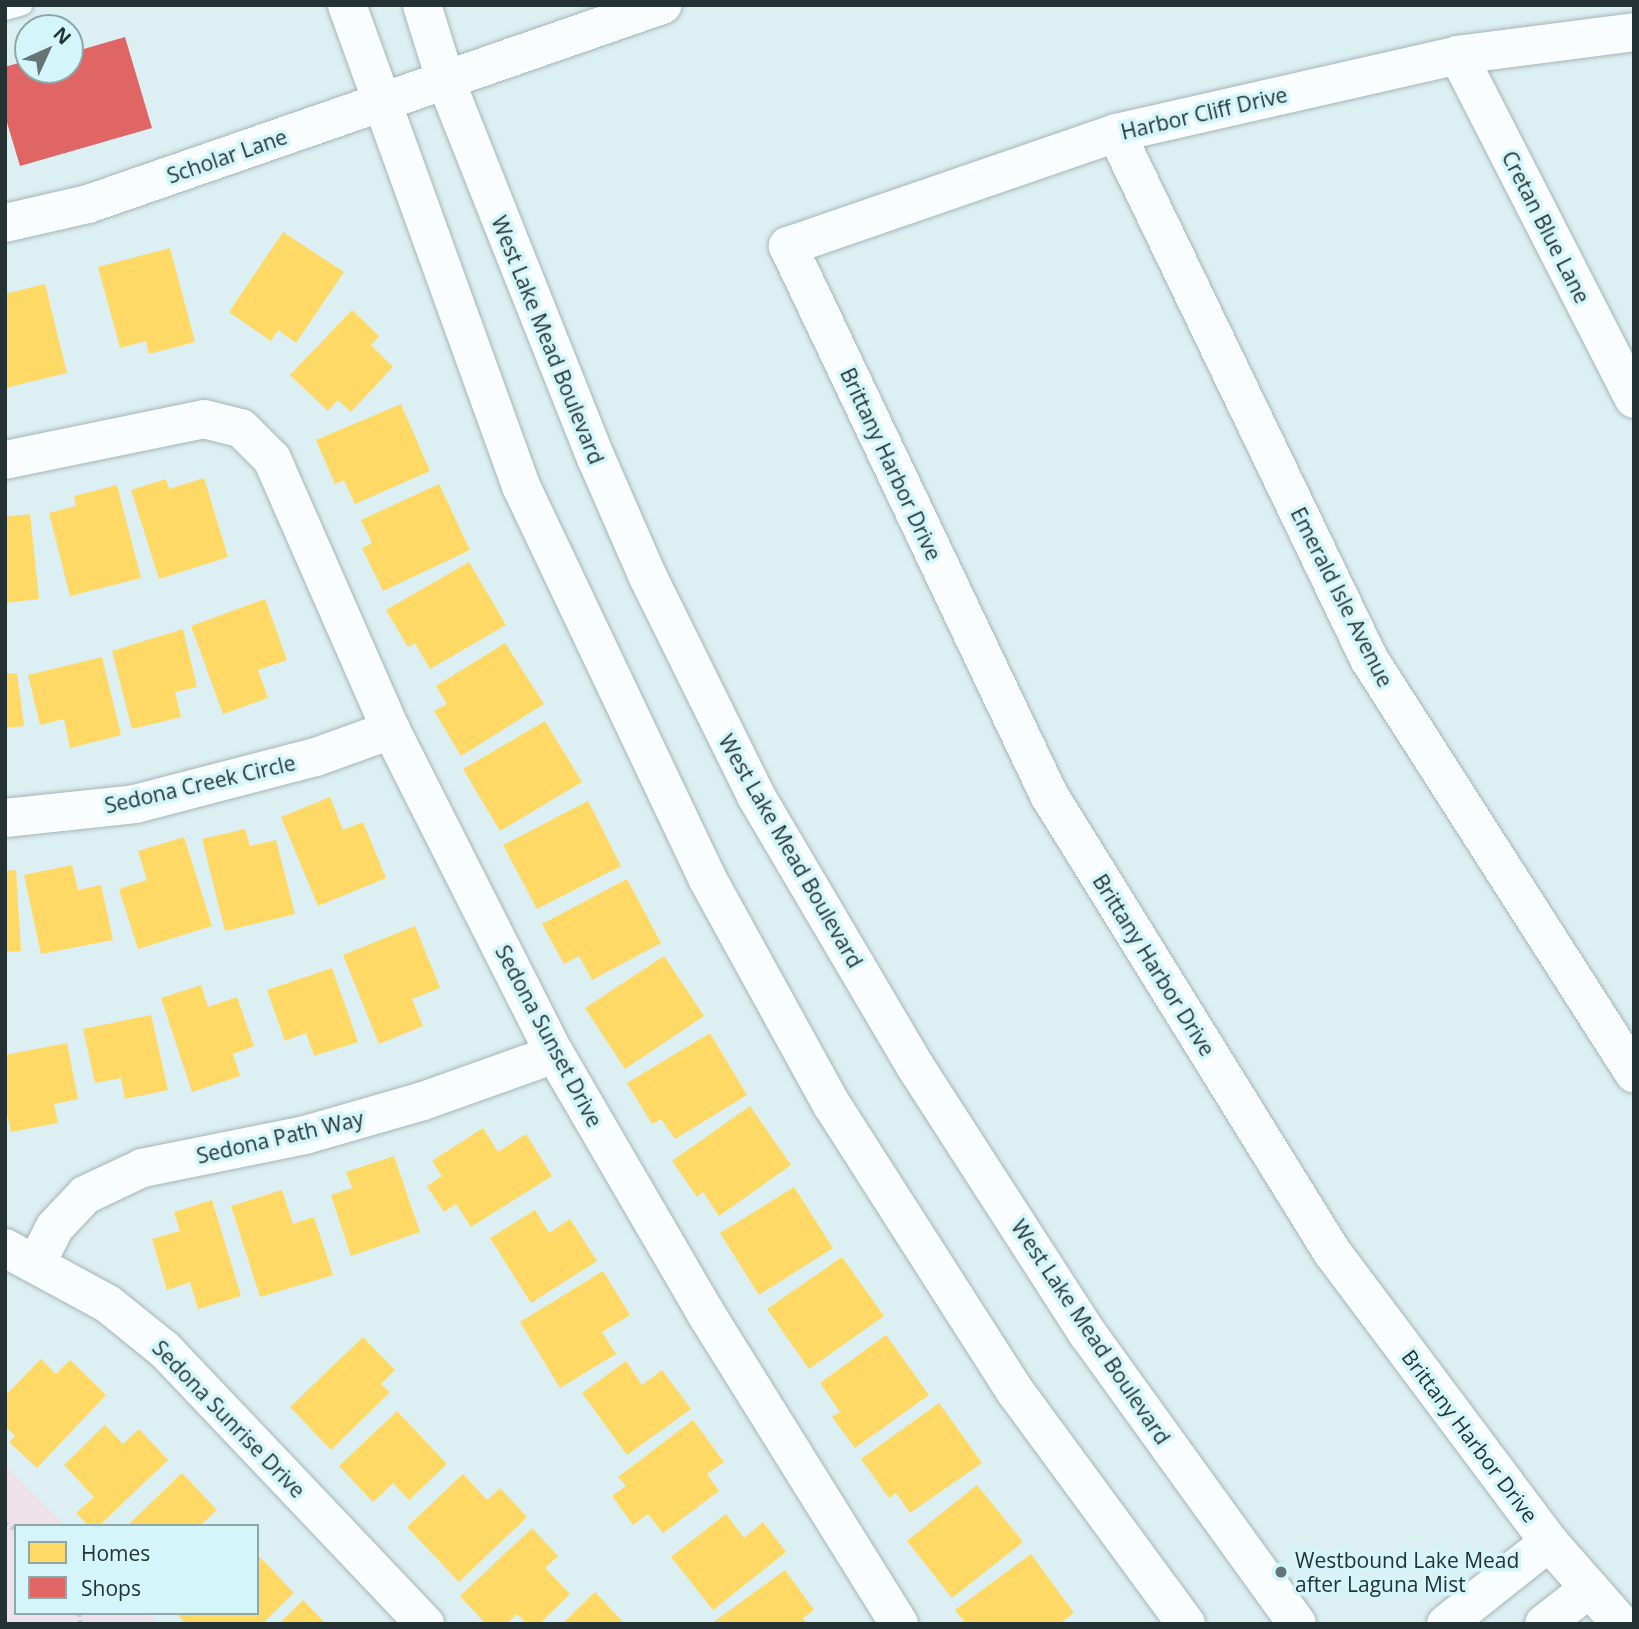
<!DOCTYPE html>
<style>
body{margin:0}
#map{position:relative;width:1639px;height:1629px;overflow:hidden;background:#dceff2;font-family:"Open Sans",sans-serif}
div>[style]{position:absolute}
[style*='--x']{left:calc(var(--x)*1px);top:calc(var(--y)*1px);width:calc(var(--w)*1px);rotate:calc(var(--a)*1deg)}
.green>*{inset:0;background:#efe1ea}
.homes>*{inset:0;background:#ffd966}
.shops>*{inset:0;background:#e06666}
.path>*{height:4.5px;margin-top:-2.25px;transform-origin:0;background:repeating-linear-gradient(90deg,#c8cecf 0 3.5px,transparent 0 7px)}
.roads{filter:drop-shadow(0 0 2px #a6b5b7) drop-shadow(0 0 2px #a6b5b7)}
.lane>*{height:19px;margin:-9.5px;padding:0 9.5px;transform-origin:9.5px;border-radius:9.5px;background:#fafdfd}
.street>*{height:38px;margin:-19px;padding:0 19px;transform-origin:19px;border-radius:19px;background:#fafdfd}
.secondary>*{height:38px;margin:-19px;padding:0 19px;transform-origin:19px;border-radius:19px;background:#fafdfd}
.primary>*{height:38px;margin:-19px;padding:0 19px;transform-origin:19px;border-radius:19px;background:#fafdfd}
.dots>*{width:19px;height:19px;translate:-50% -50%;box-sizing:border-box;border:4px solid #d4f6fa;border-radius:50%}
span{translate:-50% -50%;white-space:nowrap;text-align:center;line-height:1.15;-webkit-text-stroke:7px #d4f6fa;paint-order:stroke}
.street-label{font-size:21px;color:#253233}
.poi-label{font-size:21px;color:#253233}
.left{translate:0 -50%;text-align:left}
.frame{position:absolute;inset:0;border:7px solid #253233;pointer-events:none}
.legend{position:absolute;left:14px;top:1524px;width:245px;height:91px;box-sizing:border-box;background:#d4f6fa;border:2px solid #8ea8aa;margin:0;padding:9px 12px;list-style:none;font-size:21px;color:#253233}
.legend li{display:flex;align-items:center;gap:14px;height:35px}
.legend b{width:35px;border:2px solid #8ea8aa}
.north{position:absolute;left:14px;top:14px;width:70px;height:70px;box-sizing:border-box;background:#d4f6fa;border:2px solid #8ea8aa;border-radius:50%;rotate:45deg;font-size:19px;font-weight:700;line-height:28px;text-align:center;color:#253233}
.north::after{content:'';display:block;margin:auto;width:24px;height:32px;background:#657476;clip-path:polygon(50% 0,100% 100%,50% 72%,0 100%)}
</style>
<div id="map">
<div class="green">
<i style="clip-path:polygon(5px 1465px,66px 1526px,16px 1526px,16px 1613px,149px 1613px,159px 1624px,5px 1624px)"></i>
</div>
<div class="homes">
<i style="clip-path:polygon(283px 232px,344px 272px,296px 343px,278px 330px,271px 341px,229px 312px)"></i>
<i style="clip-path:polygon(170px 248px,195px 342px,149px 354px,146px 341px,120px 348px,98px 267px)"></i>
<i style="clip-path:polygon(45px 284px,67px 373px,5px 388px,5px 294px)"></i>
<i style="clip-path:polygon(352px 310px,379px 336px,371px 345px,393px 367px,351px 412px,338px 400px,328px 411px,290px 375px)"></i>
<i style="clip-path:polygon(401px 404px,430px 471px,355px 504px,344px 480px,335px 484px,316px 440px)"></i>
<i style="clip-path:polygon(204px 478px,228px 557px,159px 579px,131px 490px,166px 479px,169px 489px)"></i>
<i style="clip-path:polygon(439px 484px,470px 550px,383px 591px,362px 548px,372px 543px,361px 520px)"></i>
<i style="clip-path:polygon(117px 485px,141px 578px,70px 596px,49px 513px,76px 506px,74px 496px)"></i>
<i style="clip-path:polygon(30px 514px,39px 599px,5px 603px,5px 517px)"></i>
<i style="clip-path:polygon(469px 562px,506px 625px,430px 669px,415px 643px,408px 647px,386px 610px)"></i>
<i style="clip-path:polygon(265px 599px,287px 660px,258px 670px,268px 698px,223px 714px,191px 626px)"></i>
<i style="clip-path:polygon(183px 629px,197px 687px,175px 692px,181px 717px,132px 729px,112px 651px)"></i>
<i style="clip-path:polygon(505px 643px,544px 704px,461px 756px,434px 711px,447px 704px,436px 686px)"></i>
<i style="clip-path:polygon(102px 657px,121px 735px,70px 748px,64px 719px,40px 725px,28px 675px)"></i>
<i style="clip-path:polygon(17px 673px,24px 726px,5px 728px,5px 674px)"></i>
<i style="clip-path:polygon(545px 721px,582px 782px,500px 831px,463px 769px)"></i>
<i style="clip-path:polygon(330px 797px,343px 830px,363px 822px,386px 878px,318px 906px,281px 817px)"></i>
<i style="clip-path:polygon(588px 801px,621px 866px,537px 909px,503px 845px)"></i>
<i style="clip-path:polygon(245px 829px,250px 846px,276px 840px,295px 914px,225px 931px,202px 839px)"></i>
<i style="clip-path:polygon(184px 837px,212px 926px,138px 949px,119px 889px,147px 880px,138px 851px)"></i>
<i style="clip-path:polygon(72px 865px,78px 890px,101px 885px,113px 940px,41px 954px,24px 875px)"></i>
<i style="clip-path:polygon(16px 870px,21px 951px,5px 952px,5px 871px)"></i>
<i style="clip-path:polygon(627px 879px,661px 943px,592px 980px,579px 956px,564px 964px,542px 924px)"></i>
<i style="clip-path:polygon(415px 926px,440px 988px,412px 999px,423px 1026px,379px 1044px,343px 955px)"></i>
<i style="clip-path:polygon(664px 956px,704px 1016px,625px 1069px,585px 1008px)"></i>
<i style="clip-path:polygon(332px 968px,358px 1042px,314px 1056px,306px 1033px,285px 1041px,267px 990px)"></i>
<i style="clip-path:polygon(201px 985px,208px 1007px,237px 997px,254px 1046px,233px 1054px,240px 1076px,192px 1092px,161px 998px)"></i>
<i style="clip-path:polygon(151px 1015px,168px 1090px,125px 1099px,121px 1078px,95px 1083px,83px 1029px)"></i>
<i style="clip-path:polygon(710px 1033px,747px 1095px,675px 1139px,661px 1119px,652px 1124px,627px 1083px)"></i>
<i style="clip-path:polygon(67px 1043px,78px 1099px,54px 1104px,58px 1123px,11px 1132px,5px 1105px,5px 1055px)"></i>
<i style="clip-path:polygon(750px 1106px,791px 1165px,719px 1216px,703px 1192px,697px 1197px,672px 1161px)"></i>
<i style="clip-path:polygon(483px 1128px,498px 1152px,526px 1134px,552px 1176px,471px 1227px,456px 1204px,444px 1212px,427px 1186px,442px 1176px,432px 1161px)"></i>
<i style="clip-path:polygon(394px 1156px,420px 1232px,351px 1256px,331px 1195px,352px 1188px,346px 1172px)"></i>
<i style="clip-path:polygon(794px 1187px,833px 1248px,759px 1295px,720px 1233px)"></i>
<i style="clip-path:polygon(282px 1190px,293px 1224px,314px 1217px,333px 1275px,260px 1297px,231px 1206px)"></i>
<i style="clip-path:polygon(212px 1200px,241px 1296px,198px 1309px,190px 1282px,167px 1290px,152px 1239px,180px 1231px,174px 1212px)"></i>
<i style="clip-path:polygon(535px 1210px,549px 1233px,570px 1219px,597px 1261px,531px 1303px,490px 1238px)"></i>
<i style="clip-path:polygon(842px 1257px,884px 1316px,809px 1369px,767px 1309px)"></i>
<i style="clip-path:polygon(603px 1271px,630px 1315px,602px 1332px,616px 1354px,560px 1388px,520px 1322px)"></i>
<i style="clip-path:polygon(886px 1335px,929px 1395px,855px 1448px,832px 1417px,840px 1412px,820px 1383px)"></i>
<i style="clip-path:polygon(363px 1337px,395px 1370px,381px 1384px,390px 1392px,331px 1450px,290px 1407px)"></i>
<i style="clip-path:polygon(41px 1359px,56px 1374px,70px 1360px,106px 1395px,37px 1468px,9px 1442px,15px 1436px,5px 1426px,5px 1396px)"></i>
<i style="clip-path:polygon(626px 1361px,642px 1385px,662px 1370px,691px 1409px,627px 1455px,582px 1393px)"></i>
<i style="clip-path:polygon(939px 1403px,982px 1463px,910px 1513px,896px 1493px,889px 1498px,861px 1459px)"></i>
<i style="clip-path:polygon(397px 1411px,447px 1464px,409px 1500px,393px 1483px,373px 1502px,339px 1466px)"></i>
<i style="clip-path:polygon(693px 1420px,724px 1462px,707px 1474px,719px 1491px,663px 1533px,648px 1514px,633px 1525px,612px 1496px,626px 1486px,618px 1477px)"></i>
<i style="clip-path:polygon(105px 1425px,123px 1444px,139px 1429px,168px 1460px,99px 1526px,89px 1526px,76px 1513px,94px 1497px,64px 1465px)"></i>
<i style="clip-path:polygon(182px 1473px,217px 1510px,200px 1526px,127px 1526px)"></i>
<i style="clip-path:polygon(463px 1474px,487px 1500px,500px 1488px,527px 1517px,459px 1582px,407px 1527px)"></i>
<i style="clip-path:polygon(977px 1485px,1023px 1542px,952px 1598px,907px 1541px)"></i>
<i style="clip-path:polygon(726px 1514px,744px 1538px,763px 1522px,786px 1552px,713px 1610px,671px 1557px)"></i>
<i style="clip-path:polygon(532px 1528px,558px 1556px,545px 1568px,570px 1594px,539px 1624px,527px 1624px,517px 1614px,506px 1624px,486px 1624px,460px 1596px)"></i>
<i style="clip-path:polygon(257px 1554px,294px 1593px,262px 1624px,186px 1624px,176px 1613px,257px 1613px)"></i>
<i style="clip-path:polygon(1031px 1554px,1074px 1613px,1059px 1624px,966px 1624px,955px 1610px)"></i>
<i style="clip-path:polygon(785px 1570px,814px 1610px,803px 1618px,807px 1624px,711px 1624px)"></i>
<i style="clip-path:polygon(595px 1592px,625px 1624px,562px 1624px)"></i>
<i style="clip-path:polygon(303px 1600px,326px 1624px,279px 1624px)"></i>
</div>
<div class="shops">
<i style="clip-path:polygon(125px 37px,152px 128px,20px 166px,5px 116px,5px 67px,28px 60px,28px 70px,70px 70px,70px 53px)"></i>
</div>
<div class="path">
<i style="--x:5;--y:1523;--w:13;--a:29"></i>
<i style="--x:79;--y:1613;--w:11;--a:80"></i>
</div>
<div class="roads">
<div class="lane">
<i style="--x:5;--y:10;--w:18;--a:-16"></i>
</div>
<div class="street">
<i style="--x:1458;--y:55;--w:386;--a:62.9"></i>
<i style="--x:1116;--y:133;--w:584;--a:64.31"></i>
<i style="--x:1369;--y:659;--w:492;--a:57.4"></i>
<i style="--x:5;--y:460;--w:203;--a:-11.6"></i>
<i style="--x:204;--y:419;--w:38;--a:14"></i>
<i style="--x:241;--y:428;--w:44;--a:45"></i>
<i style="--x:272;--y:459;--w:296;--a:66.3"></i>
<i style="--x:391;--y:730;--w:363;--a:63.2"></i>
<i style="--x:555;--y:1054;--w:298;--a:59.8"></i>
<i style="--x:705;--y:1312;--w:367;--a:58.1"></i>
<i style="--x:5;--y:818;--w:131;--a:-6.1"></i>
<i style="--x:135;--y:804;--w:187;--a:-14.6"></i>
<i style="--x:316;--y:757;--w:80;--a:-19.8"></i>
<i style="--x:5;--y:1248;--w:117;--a:28.5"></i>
<i style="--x:108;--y:1304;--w:73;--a:38.9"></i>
<i style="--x:165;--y:1350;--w:378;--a:46.5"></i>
<i style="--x:37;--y:1262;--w:39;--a:-63"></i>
<i style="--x:55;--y:1227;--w:44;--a:-46.8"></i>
<i style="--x:85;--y:1195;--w:63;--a:-25.3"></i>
<i style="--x:142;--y:1168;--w:166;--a:-11.4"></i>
<i style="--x:305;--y:1135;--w:123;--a:-16.1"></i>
<i style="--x:423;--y:1101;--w:140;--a:-19.6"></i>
<i style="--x:1446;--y:1624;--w:132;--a:-38.5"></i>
<i style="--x:1544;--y:1624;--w:58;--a:-38"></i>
<i style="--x:1621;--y:1624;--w:109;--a:-131.3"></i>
<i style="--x:1549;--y:1542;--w:362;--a:-126.8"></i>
<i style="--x:1332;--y:1252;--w:538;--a:-121.77"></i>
<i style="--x:1049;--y:795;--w:608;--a:-115.43"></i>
<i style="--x:788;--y:246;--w:347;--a:-19"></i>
<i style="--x:1116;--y:133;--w:351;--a:-12.8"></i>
<i style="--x:1458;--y:55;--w:177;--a:-7.4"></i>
</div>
<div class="secondary">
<i style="--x:5;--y:223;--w:85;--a:-12.9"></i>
<i style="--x:88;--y:204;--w:608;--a:-19.12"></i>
</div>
<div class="primary">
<i style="--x:347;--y:5;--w:512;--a:70.11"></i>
<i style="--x:521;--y:486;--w:434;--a:64.6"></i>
<i style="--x:707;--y:878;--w:259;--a:61.2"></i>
<i style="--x:832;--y:1105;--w:340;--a:57.4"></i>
<i style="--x:1015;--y:1391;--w:289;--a:53.7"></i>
<i style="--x:422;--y:5;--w:77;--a:72.7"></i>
<i style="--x:445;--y:79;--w:408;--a:68.3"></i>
<i style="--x:596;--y:458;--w:128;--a:66.4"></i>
<i style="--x:647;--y:575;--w:246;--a:63.7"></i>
<i style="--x:756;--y:796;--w:313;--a:59.5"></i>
<i style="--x:915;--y:1066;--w:319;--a:57.2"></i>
<i style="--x:1088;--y:1334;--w:357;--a:54.2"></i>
</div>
</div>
<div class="dots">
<i style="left:1281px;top:1572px;background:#657476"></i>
</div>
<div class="street-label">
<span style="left:1204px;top:113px;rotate:-13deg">Harbor Cliff Drive</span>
<span style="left:227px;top:156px;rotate:-19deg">Scholar Lane</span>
<span style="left:1546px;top:227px;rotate:63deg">Cretan Blue Lane</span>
<span style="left:548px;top:340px;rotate:68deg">West Lake Mead Boulevard</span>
<span style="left:891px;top:464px;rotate:65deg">Brittany Harbor Drive</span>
<span style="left:1342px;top:597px;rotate:63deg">Emerald Isle Avenue</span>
<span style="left:200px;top:784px;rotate:-13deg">Sedona Creek Circle</span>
<span style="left:791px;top:851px;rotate:60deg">West Lake Mead Boulevard</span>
<span style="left:1154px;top:965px;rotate:58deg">Brittany Harbor Drive</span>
<span style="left:549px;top:1036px;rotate:62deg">Sedona Sunset Drive</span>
<span style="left:280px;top:1137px;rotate:-13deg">Sedona Path Way</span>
<span style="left:1091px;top:1332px;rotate:56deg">West Lake Mead Boulevard</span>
<span style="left:229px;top:1419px;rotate:46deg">Sedona Sunrise Drive</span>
<span style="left:1470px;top:1436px;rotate:53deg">Brittany Harbor Drive</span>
</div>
<div class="poi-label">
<span class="left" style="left:1295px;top:1572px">Westbound Lake Mead<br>after Laguna Mist</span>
</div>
<div class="frame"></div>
<ul class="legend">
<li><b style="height:19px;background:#ffd966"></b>Homes</li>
<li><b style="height:19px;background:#e06666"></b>Shops</li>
</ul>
<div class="north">N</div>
</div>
